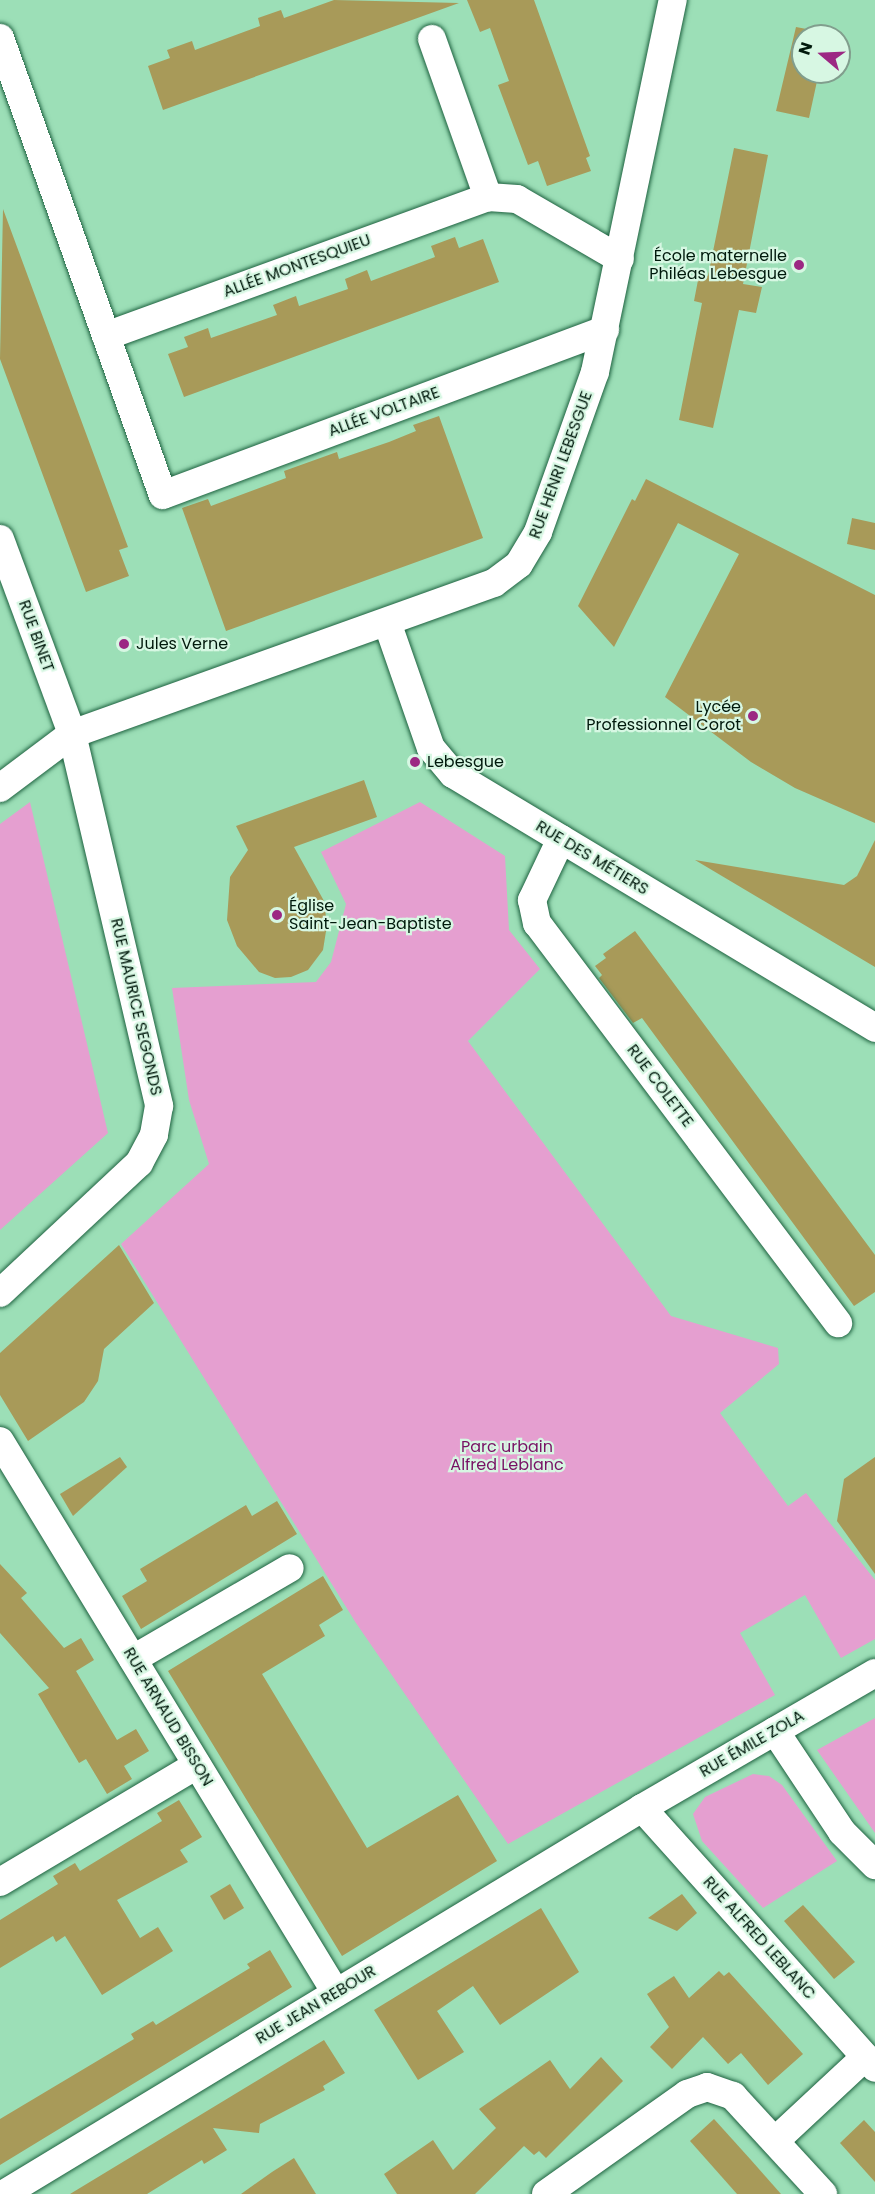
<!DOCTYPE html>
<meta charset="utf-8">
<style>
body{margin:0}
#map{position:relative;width:875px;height:2194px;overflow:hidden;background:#9cdfb7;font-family:Poppins,sans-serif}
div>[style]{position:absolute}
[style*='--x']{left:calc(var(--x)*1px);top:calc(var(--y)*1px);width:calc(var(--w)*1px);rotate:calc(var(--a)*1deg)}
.green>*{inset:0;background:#e59fd0}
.building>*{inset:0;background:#a89a59}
.roads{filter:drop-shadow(0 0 2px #1e6240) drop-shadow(0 0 2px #1e6240)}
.street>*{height:28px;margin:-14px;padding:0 14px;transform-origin:14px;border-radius:14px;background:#fff}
.dots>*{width:16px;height:16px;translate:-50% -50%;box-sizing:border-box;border:3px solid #d7f7e3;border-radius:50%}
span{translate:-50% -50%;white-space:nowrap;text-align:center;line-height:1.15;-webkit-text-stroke:4.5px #d7f7e3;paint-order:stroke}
.poi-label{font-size:16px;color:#00190c}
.right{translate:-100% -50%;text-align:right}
.left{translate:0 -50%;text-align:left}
.street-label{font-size:16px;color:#00190c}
.park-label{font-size:16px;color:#781164}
.north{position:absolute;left:791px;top:24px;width:60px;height:60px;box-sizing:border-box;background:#d7f7e3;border:2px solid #819e8d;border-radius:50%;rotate:289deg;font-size:16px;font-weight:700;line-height:24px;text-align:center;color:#00190c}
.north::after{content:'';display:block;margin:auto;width:21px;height:27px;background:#9c2883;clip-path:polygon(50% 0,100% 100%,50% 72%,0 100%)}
</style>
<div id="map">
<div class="green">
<i style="clip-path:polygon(30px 802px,108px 1133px,0 1230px,0 824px)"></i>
<i style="clip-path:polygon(420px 802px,505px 856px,509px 930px,540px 969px,468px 1041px,671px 1316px,778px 1348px,779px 1364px,720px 1413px,788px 1506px,806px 1493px,875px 1580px,875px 1639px,841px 1658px,805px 1595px,740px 1633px,775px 1695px,508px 1844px,356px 1623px,121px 1244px,209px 1164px,189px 1100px,172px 988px,316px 982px,331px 962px,346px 904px,321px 852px)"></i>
<i style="clip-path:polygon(875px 1718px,875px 1833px,817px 1750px)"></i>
<i style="clip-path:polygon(753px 1774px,769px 1776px,782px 1785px,837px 1861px,763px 1908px,702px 1841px,693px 1814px,705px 1797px)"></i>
</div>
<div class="building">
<i style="clip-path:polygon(334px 0,459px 3px,163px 110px,148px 66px,170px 58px,167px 50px,192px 41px,195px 50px,260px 26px,258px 18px,281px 10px,284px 18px)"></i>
<i style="clip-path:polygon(467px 0,534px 0,590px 156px,586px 158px,591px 171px,547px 186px,538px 161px,528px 165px,498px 85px,509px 81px,490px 28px,480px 32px)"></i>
<i style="clip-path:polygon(796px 27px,822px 32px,822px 36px,803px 36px,803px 72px,819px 72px,809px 118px,776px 111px)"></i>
<i style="clip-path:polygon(734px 148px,768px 155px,743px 284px,762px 287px,756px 313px,739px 310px,713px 428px,679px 420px,702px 303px,694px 301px,699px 275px,708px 276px)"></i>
<i style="clip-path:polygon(3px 209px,128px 547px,119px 550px,129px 576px,86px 592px,0 359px)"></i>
<i style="clip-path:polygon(455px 237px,459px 248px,483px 239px,499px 282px,184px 397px,168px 354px,188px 347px,184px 337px,208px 328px,211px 338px,277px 315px,273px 305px,296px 296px,299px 306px,348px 289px,345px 279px,367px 270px,371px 281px,435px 257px,431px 246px)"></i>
<i style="clip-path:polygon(439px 416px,483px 538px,226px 631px,182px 508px,208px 499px,211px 506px,286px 478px,284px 471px,337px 452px,339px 459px,389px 442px,416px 431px,413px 425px)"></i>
<i style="clip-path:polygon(646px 479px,875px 595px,875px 823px,795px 788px,751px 762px,665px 697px,739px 554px,678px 523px,614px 647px,578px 606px,632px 499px,635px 501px)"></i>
<i style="clip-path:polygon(852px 518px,875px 523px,875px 550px,847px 544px)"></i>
<i style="clip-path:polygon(364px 780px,377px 817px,294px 847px,324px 901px,327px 925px,323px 950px,308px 970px,291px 977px,275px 978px,259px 972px,237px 946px,227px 920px,230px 877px,248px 850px,236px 826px)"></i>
<i style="clip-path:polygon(875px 840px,875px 967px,695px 860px,844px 885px,857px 876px)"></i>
<i style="clip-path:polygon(635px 931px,875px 1255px,875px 1292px,854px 1306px,642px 1018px,633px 1023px,599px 978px,602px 975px,595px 966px,606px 958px,603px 954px)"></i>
<i style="clip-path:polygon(119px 1245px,154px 1303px,104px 1349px,98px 1381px,84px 1402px,28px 1441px,0 1395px,0 1353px)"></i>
<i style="clip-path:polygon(120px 1457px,127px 1467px,73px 1516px,60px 1494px)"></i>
<i style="clip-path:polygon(875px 1457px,875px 1574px,837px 1521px,844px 1479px)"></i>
<i style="clip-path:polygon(277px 1501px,297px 1534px,141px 1629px,122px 1596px,147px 1581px,140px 1569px,246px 1505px,252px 1516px)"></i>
<i style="clip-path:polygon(0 1564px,27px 1593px,21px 1598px,64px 1648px,81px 1638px,94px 1660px,76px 1671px,117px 1740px,136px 1729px,149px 1751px,124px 1766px,132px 1779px,107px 1794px,86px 1759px,79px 1763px,38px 1694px,49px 1688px,0 1633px)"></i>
<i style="clip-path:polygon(323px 1576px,343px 1610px,319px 1625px,325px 1636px,262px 1674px,367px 1848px,458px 1795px,497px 1861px,342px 1956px,168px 1671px)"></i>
<i style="clip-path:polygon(179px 1800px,202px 1837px,180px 1850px,188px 1862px,117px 1900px,140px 1938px,158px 1927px,173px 1951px,102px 1995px,65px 1936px,56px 1942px,53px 1936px,0 1968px,0 1920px,58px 1884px,53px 1876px,75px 1863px,80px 1871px,162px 1821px,157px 1813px)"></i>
<i style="clip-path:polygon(230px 1884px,244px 1908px,224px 1920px,210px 1896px)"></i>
<i style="clip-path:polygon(682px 1894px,697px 1913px,677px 1931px,648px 1918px)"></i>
<i style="clip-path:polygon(803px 1905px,855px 1962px,834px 1979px,784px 1921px)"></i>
<i style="clip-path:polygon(541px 1908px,579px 1972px,500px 2025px,473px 1986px,437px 2011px,464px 2052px,418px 2080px,374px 2010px)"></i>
<i style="clip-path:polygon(270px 1950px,292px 1987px,0 2165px,0 2119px,134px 2039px,131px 2034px,153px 2021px,156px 2025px,250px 1968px,247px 1964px)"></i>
<i style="clip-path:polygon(719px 1971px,724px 1976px,729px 1972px,803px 2054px,768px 2085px,741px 2053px,728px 2064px,703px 2037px,672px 2069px,650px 2047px,669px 2027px,647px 1994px,674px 1976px,689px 1998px)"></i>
<i style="clip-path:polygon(324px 2040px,345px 2073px,323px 2086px,325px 2090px,260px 2124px,259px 2133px,213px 2128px,227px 2150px,204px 2164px,202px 2160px,147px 2194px,70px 2194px)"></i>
<i style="clip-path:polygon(601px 2057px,623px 2081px,546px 2158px,539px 2151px,534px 2155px,524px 2146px,475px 2194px,397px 2194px,384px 2174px,433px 2140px,453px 2170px,496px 2128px,479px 2109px,550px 2060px,570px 2089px)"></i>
<i style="clip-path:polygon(714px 2119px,751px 2160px,781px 2194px,737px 2194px,690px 2141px)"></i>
<i style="clip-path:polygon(864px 2120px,875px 2132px,875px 2182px,840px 2143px)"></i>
<i style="clip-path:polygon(294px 2158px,316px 2194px,241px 2194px,272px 2172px)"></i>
</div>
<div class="roads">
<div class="street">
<i style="--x:0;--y:38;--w:485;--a:70.4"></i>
<i style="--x:163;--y:495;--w:472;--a:-20.5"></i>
<i style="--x:432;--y:39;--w:168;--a:70.5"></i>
<i style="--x:106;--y:336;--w:407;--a:-20"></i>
<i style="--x:488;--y:197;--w:29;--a:4"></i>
<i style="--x:517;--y:199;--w:119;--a:30.2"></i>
<i style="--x:0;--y:539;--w:208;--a:69.7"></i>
<i style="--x:72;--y:734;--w:382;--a:76.8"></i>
<i style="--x:159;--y:1106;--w:29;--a:100"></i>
<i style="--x:154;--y:1135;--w:32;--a:118"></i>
<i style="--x:139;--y:1163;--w:190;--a:136.9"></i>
<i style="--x:387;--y:622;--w:133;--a:70.8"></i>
<i style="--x:431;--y:748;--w:34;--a:50"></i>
<i style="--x:453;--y:774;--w:493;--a:31"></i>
<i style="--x:0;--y:788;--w:90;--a:-36.9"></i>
<i style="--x:72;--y:734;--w:448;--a:-19.7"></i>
<i style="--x:494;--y:583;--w:31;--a:-37"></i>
<i style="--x:519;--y:564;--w:37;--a:-59"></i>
<i style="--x:538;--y:532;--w:170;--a:-70.4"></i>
<i style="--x:595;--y:372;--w:380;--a:-78.2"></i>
<i style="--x:561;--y:839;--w:68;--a:115.4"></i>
<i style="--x:532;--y:900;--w:24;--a:78"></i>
<i style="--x:537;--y:923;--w:501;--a:53.04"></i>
<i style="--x:0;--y:1441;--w:646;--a:58.67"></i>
<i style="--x:133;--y:1659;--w:181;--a:-30.1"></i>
<i style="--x:775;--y:1731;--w:121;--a:56.4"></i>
<i style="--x:842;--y:1832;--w:47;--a:45"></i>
<i style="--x:642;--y:1808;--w:349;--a:48.1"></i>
<i style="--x:0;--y:1882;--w:229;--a:-30.7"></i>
<i style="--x:775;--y:2141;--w:123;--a:-43"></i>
<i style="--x:4;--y:2194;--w:746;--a:-31.17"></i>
<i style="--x:642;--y:1808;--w:269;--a:-30.1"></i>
<i style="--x:546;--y:2194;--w:173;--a:-35.3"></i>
<i style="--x:687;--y:2094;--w:21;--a:-19"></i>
<i style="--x:707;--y:2087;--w:28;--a:19"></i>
<i style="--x:733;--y:2096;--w:133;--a:47.4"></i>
</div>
</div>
<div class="dots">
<i style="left:799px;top:265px;background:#9c2883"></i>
<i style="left:124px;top:644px;background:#9c2883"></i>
<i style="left:753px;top:716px;background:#9c2883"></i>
<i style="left:415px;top:762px;background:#9c2883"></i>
<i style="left:277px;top:915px;background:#9c2883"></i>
</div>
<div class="poi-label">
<span class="right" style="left:787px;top:265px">École maternelle<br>Philéas Lebesgue</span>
<span class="left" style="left:136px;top:644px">Jules Verne</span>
<span class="right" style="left:741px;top:716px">Lycée<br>Professionnel Corot</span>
<span class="left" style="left:427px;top:762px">Lebesgue</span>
<span class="left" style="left:289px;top:915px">Église<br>Saint-Jean-Baptiste</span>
</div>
<div class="street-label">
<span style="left:297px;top:266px;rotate:-20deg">ALLÉE MONTESQUIEU</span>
<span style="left:384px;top:412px;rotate:-20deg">ALLÉE VOLTAIRE</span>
<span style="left:561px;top:465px;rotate:-70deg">RUE HENRI LEBESGUE</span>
<span style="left:36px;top:636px;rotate:70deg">RUE BINET</span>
<span style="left:592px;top:858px;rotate:31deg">RUE DES MÉTIERS</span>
<span style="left:136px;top:1007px;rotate:77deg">RUE MAURICE SEGONDS</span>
<span style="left:660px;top:1086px;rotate:53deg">RUE COLETTE</span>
<span style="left:168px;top:1717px;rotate:59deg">RUE ARNAUD BISSON</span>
<span style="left:752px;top:1744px;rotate:-30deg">RUE ÉMILE ZOLA</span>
<span style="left:759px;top:1938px;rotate:48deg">RUE ALFRED LEBLANC</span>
<span style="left:316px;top:2005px;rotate:-31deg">RUE JEAN REBOUR</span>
</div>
<div class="park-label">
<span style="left:507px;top:1456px">Parc urbain<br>Alfred Leblanc</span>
</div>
<div class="north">N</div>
</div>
